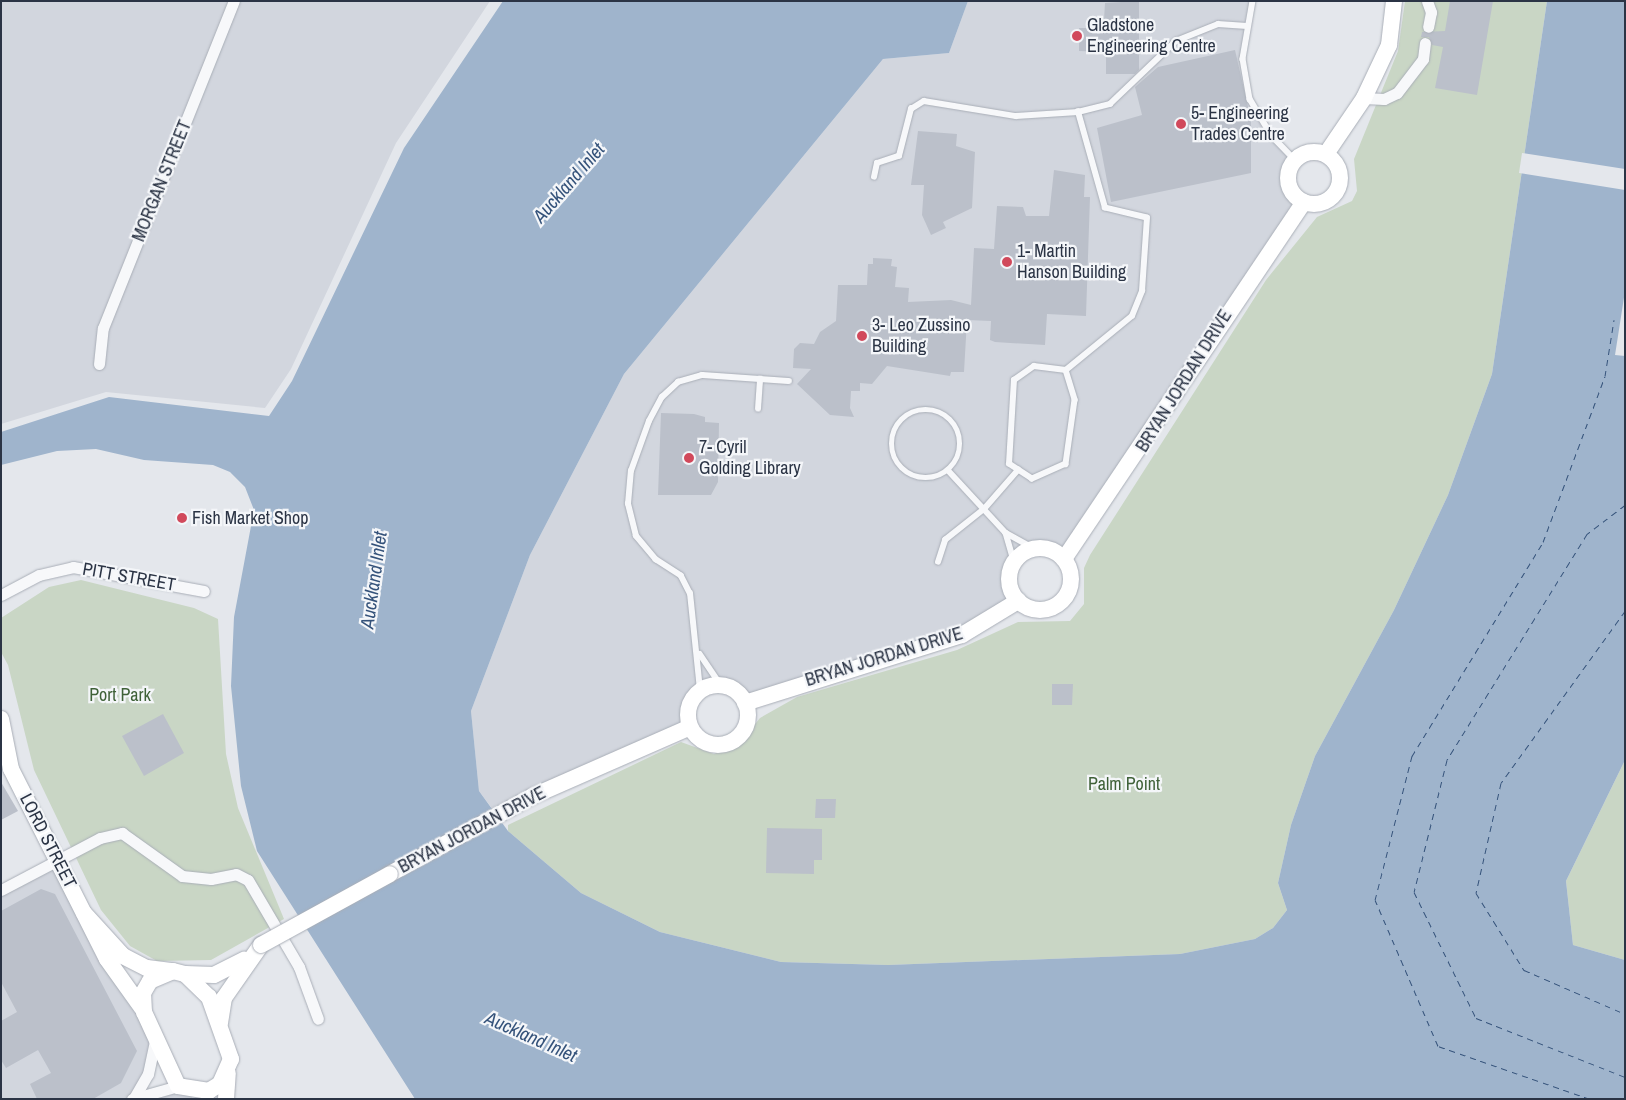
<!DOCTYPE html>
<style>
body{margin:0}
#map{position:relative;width:1626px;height:1100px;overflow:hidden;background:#e4e7ec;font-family:"Archivo Narrow",sans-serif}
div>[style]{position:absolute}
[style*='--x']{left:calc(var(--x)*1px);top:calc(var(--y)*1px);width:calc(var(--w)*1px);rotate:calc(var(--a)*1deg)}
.built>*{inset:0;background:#d2d6de}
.green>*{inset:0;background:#c9d6c5}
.water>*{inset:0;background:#9fb4cc}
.pier>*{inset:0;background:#e4e7ec}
.ferry>*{height:1px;margin-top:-0.5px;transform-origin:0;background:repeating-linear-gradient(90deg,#34527a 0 6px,transparent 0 11px)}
.building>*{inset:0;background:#bbc0ca}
.roads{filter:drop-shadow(0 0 1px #a9aeb7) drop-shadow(0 0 1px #a9aeb7)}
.service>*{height:5.5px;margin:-2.75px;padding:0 2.75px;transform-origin:2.75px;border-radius:2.75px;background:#f7f8fa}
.service>.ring{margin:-2.75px;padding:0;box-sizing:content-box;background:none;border:5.5px solid #f7f8fa;border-radius:50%}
.minor>*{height:11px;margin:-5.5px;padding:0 5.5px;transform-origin:5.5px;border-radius:5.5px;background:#f7f8fa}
.secondary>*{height:16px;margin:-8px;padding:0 8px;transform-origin:8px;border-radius:8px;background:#fff}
.secondary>.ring{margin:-8px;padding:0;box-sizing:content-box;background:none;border:16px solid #fff;border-radius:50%}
.bridges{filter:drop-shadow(0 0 1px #a9aeb7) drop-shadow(0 0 1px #a9aeb7)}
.secondary-bridge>*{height:16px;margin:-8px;padding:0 8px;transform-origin:8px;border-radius:8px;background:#fff}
.dots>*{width:14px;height:14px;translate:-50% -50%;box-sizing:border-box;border:2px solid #f4f6f9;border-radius:50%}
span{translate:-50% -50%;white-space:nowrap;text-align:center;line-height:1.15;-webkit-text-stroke:4.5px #f4f6f9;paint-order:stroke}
.poi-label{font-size:18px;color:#2b3445}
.left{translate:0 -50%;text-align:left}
.street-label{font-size:18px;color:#2b3445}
.park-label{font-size:18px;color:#3f6138}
.water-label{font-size:19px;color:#34527a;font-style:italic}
.frame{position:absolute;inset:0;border:2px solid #2b3445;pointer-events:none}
</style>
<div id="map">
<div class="built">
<i style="clip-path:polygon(1px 1px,490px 1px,396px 143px,291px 369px,265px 408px,106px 392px,1px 424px)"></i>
<i style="clip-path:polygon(968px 1px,1253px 1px,1243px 58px,1250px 99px,1272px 136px,1295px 160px,1288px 178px,1296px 196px,1304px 202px,1064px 559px,1045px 548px,1033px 548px,1014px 561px,1008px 582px,1018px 601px,984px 624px,745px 703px,731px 688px,710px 686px,689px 707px,690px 727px,497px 815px,479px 791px,471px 711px,530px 555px,624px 374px,883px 59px,949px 53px)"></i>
<i style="clip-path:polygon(58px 859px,160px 1053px,134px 1097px,187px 1089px,193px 1099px,1px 1099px,1px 890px)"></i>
</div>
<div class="green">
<i style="clip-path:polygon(1405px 1px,1547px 1px,1492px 374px,1448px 495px,1394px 610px,1315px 756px,1291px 825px,1278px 883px,1287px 910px,1273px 928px,1255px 939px,1180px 954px,888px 965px,781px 962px,660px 932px,581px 893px,508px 831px,508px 825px,681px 742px,714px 754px,739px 744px,760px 718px,797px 697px,957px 650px,1018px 622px,1070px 621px,1084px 604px,1084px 568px,1090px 555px,1266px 280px,1317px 217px,1352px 201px,1357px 191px,1354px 159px,1398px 51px)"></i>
<i style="clip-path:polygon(81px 580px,194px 608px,218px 619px,226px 754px,238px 808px,284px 919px,211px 960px,157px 961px,130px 946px,101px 910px,34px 770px,8px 665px,1px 652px,1px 618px,49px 587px)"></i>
<i style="clip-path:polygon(1625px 760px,1625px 960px,1573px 945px,1566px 881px)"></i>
</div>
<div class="water">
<i style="clip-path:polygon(503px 1px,968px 1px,949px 53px,883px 59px,624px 374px,530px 555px,471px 711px,479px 791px,508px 831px,581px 893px,660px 932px,781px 962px,888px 965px,1180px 954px,1255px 939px,1273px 928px,1287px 910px,1278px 883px,1291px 825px,1315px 756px,1394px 610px,1448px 495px,1492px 374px,1547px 1px,1625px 1px,1625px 760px,1566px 881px,1573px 945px,1625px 960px,1625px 1099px,415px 1099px,257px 851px,241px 786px,231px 686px,234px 617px,254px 510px,245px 487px,230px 472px,213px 465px,144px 460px,96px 449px,57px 451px,1px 465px,1px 432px,109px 397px,269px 416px,292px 381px,404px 148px)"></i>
</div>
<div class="pier">
<i style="clip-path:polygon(1522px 153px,1625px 169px,1625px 190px,1519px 173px)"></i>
<i style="clip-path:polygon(1625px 291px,1625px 356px,1615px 355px)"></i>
</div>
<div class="ferry">
<i style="--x:1625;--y:505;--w:48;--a:142.7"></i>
<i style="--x:1587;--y:534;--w:266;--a:121.8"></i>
<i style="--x:1447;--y:760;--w:136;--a:104"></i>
<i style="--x:1414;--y:892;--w:140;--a:63.8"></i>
<i style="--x:1476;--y:1018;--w:160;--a:21.6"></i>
<i style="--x:1625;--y:611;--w:212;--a:125.8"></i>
<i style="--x:1501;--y:783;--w:113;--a:102.8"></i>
<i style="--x:1476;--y:893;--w:91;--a:58.1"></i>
<i style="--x:1524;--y:970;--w:110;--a:23.5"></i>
<i style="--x:1590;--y:1099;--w:161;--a:-160.8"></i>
<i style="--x:1438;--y:1046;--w:159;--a:-113.3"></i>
<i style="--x:1375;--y:900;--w:149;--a:-75.6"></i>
<i style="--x:1412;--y:756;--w:251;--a:-58.5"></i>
<i style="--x:1543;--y:542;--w:177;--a:-69.5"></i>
<i style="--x:1605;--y:376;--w:57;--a:-80.9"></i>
</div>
<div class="building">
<i style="clip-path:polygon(1139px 1px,1139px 70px,1135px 74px,1106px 74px,1106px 52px,1079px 51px,1079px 28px,1088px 28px,1088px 19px,1104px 20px,1105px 3px)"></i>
<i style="clip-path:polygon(1450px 1px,1493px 1px,1477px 95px,1435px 88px,1443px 47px,1432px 45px,1429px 37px,1421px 37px,1422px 32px,1445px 31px)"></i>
<i style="clip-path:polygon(1235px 50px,1251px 120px,1251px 173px,1111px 202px,1097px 128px,1142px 115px,1135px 87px,1158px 67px)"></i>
<i style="clip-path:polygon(918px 131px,957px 134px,956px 146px,975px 152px,972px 208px,943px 222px,946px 228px,931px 235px,922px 215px,924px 185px,911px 185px)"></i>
<i style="clip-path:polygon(1054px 170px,1085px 175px,1084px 197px,1090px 197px,1086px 316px,1047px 314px,1045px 345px,995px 342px,990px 340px,991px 321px,967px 320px,964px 372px,951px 372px,950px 376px,887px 366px,872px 384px,860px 383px,860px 391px,851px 391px,850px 408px,854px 417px,830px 415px,797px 384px,811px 369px,793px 368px,794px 349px,800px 343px,814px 344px,820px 332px,836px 321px,838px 285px,867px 285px,868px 264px,873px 264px,873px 258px,892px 259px,891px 266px,897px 267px,895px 287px,909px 288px,908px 302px,951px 300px,971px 305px,974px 248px,994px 249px,997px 206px,1023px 207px,1026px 216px,1049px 216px)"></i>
<i style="clip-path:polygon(661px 413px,694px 414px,705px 417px,705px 422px,719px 423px,718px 482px,711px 495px,658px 495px)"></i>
<i style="clip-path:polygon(1052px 684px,1073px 684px,1072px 705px,1052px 705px)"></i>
<i style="clip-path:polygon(163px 714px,184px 753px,144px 776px,122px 736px)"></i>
<i style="clip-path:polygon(1px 782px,18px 811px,1px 820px)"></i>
<i style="clip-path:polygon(816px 799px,836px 799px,835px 818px,815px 818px)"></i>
<i style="clip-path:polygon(767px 828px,822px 829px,822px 860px,814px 860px,814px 874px,766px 873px)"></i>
<i style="clip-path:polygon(41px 889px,55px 894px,137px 1051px,121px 1083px,93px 1099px,37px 1099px,30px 1084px,51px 1073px,38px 1050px,6px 1068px,1px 1060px,1px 1021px,17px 1012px,1px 982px,1px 911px)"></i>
</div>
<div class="roads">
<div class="service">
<i style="--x:1253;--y:1;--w:59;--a:99.8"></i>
<i style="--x:1243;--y:59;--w:41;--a:80.1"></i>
<i style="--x:1250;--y:99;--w:43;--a:59.3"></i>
<i style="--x:1272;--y:136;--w:33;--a:46"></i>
<i style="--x:874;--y:177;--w:14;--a:-78"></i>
<i style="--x:877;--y:163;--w:23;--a:-18"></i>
<i style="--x:899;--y:156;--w:49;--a:-75.7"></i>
<i style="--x:911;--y:109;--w:15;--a:-32"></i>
<i style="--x:924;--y:101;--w:93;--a:9.3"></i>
<i style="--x:1016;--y:116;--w:62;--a:-3.7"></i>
<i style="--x:1078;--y:112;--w:33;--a:-14"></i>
<i style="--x:1110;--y:104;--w:91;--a:-43.7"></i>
<i style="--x:1176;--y:41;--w:45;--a:-22"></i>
<i style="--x:1218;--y:24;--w:29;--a:4"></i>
<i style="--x:1066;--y:370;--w:31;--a:73"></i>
<i style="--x:1075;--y:400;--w:65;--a:98"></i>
<i style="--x:1066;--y:464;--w:37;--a:156"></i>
<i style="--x:1032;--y:479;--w:27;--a:-147"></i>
<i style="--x:1009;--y:464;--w:84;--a:-86.6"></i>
<i style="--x:1014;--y:380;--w:24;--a:-35"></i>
<i style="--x:1034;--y:366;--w:32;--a:7"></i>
<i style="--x:1066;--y:370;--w:85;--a:-39.3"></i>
<i style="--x:1132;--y:316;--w:27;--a:-68"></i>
<i style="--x:1142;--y:291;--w:73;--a:-86.1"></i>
<i style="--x:1147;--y:218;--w:43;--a:-166.6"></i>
<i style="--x:1105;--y:208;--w:100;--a:-105.7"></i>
<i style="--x:758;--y:409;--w:30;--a:-86"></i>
<i class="ring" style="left:892px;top:410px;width:62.5px;height:62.5px"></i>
<i style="--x:948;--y:470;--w:86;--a:47.4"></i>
<i style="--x:1006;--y:533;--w:31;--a:29"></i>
<i style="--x:1006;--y:533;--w:29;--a:74"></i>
<i style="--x:938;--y:562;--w:23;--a:-72"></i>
<i style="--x:945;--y:540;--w:50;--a:-38.5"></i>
<i style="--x:984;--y:509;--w:52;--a:-48.9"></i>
<i style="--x:700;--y:654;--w:37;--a:56"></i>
<i style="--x:700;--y:690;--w:97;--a:-95.9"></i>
<i style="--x:690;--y:594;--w:20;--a:-117"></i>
<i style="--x:681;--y:576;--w:30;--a:-147"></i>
<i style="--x:656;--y:560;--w:31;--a:-130"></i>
<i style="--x:636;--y:536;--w:33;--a:-104"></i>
<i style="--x:628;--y:504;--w:33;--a:-85"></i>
<i style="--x:631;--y:471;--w:53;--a:-70.2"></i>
<i style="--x:649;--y:421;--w:27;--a:-62"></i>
<i style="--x:662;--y:397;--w:22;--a:-43"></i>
<i style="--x:678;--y:382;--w:25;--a:-16"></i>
<i style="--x:702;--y:375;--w:87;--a:3.9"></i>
</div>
<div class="minor">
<i style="--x:1427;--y:1;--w:12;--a:70"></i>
<i style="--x:1431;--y:12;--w:15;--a:101"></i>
<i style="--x:1364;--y:98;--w:20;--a:3"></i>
<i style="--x:1384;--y:99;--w:14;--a:-25"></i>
<i style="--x:1397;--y:93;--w:43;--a:-52.6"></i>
<i style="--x:1423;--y:59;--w:16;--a:-83"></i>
<i style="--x:99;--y:364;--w:36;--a:-84"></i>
<i style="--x:103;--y:328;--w:352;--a:-68.2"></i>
<i style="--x:1;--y:595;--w:43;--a:-27.8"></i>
<i style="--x:39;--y:575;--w:35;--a:-13"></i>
<i style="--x:73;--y:567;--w:133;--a:10.4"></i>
<i style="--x:1;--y:890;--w:112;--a:-27.7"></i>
<i style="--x:100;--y:838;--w:23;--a:-13"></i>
<i style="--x:122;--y:833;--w:74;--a:35.6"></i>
<i style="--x:182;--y:876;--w:29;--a:6"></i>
<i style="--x:211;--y:879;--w:25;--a:-11"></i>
<i style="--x:236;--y:874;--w:13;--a:27"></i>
<i style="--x:248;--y:880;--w:101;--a:59.6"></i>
<i style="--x:299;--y:967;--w:55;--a:69.9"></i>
<i style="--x:134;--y:1098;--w:28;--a:-60"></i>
<i style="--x:148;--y:1074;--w:34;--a:-78"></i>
<i style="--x:132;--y:1099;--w:48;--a:-15.8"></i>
</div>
<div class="secondary">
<i class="ring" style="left:1288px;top:152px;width:36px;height:36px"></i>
<i style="--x:1326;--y:154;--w:68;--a:-55.8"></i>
<i style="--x:1364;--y:98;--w:59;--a:-64.7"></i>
<i style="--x:1389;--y:45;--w:44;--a:-83.5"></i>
<i class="ring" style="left:1009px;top:548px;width:46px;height:46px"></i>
<i style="--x:1064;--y:559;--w:430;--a:-56.1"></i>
<i class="ring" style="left:688px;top:685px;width:44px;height:44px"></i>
<i style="--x:745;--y:703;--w:227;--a:-17.4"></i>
<i style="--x:962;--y:635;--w:66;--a:-31.3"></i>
<i style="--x:1;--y:719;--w:51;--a:78.7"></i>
<i style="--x:11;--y:769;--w:213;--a:63.2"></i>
<i style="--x:107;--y:959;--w:60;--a:54.5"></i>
<i style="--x:390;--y:874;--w:163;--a:-28.6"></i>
<i style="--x:533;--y:796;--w:171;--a:-23.7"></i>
<i style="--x:84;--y:913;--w:58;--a:47.8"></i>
<i style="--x:123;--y:956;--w:27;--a:27"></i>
<i style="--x:147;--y:968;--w:26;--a:7"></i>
<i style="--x:173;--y:971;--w:12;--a:14"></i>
<i style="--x:185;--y:974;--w:33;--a:44"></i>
<i style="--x:209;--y:997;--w:66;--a:70.5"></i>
<i style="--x:231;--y:1059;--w:27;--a:114"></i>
<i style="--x:220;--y:1084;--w:13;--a:148"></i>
<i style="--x:209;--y:1091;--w:31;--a:-171"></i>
<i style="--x:178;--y:1086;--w:81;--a:-114.7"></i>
<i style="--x:144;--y:1012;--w:19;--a:-93"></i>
<i style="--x:143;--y:993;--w:14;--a:-60"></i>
<i style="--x:150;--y:981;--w:25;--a:-23"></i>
<i style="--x:185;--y:974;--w:29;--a:2"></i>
<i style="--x:214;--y:975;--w:34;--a:-27"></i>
<i style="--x:220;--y:1023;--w:25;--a:-81"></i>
<i style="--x:224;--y:998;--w:65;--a:-55.1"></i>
<i style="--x:226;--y:1099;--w:26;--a:-86"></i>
</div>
</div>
<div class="bridges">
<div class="secondary-bridge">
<i style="--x:261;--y:945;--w:147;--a:-28.8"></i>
</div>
</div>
<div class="dots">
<i style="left:1077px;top:36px;background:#d1495b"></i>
<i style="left:1181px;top:124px;background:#d1495b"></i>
<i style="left:1007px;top:262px;background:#d1495b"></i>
<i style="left:862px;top:336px;background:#d1495b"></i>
<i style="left:689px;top:458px;background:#d1495b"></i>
<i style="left:182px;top:518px;background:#d1495b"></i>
</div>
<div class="poi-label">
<span class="left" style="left:1087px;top:36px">Gladstone<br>Engineering Centre</span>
<span class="left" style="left:1191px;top:124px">5- Engineering<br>Trades Centre</span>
<span class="left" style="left:1017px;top:262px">1- Martin<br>Hanson Building</span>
<span class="left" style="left:872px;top:336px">3- Leo Zussino<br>Building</span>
<span class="left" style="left:699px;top:458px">7- Cyril<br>Golding Library</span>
<span class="left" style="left:192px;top:518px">Fish Market Shop</span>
</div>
<div class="street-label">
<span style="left:162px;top:181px;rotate:-68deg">MORGAN STREET</span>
<span style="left:1184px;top:381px;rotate:-58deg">BRYAN JORDAN DRIVE</span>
<span style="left:129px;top:577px;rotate:10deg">PITT STREET</span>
<span style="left:884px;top:657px;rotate:-17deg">BRYAN JORDAN DRIVE</span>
<span style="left:472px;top:830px;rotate:-28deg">BRYAN JORDAN DRIVE</span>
<span style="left:48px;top:841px;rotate:63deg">LORD STREET</span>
</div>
<div class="park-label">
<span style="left:120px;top:695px">Port Park</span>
<span style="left:1124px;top:784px">Palm Point</span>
</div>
<div class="water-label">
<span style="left:569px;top:183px;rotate:-49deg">Auckland Inlet</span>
<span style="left:374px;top:580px;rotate:-82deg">Auckland Inlet</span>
<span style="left:531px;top:1037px;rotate:24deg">Auckland Inlet</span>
</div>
<div class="frame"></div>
</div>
